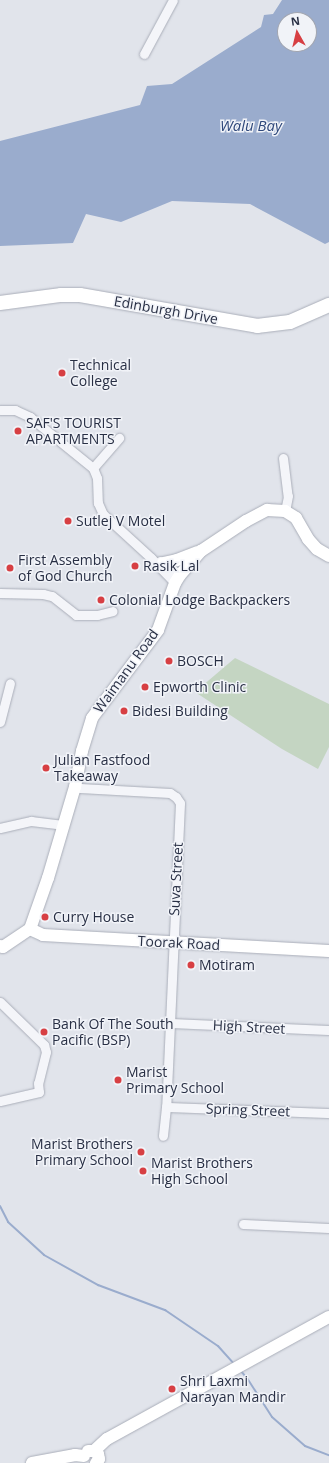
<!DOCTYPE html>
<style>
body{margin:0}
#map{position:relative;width:329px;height:1463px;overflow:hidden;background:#e1e4eb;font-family:"Open Sans",sans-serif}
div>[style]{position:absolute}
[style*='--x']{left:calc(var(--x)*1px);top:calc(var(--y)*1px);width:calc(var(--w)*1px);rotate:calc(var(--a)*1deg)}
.green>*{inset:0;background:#c4d5c2}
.water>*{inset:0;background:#9aaccd}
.stream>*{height:2px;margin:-1px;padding:0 1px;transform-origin:1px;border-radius:1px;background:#9aaccd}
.roads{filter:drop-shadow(0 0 1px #aaaeb9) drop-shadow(0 0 1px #aaaeb9)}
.minor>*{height:9px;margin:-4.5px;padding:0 4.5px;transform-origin:4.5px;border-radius:4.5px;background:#f4f5f9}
.major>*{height:12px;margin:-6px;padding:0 6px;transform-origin:6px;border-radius:6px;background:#fff}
.highway>*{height:14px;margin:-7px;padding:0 7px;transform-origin:7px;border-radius:7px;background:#fff}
.dots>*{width:11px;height:11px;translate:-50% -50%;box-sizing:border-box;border:2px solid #f1f3f8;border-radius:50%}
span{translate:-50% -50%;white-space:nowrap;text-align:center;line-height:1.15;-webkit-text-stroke:3px #f1f3f8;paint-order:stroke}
.street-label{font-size:14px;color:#282f44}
.poi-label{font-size:14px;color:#282f44}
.left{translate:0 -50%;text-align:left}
.right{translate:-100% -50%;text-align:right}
.water-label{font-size:15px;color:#2f487b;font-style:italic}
.north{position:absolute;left:277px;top:12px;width:40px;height:40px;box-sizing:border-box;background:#f1f3f8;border:1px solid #a1a5b0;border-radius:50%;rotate:352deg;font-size:11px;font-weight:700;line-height:16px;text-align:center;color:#282f44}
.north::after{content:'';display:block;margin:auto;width:14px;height:18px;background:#d73f43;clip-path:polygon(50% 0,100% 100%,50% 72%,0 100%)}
</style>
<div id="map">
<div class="green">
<i style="clip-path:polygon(235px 658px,329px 704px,329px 747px,318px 769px,282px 749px,195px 692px)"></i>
</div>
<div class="water">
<i style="clip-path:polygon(evenodd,282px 0,329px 0,329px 242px,325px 244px,250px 204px,172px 201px,121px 222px,86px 214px,73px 243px,0 246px,0 141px,140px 105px,147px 86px,172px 84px,261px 27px,264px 15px,273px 14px,282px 0,285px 20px,309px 20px,309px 44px,285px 44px,285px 20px)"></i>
</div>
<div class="stream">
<i style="--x:0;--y:1206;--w:18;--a:63"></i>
<i style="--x:8;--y:1222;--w:49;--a:42.5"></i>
<i style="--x:44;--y:1255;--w:62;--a:29.1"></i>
<i style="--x:98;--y:1285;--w:72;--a:20.5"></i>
<i style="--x:165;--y:1310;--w:64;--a:34.2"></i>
<i style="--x:218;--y:1346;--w:24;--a:48"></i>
<i style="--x:240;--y:1370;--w:11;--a:49"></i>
<i style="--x:247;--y:1378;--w:46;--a:57.3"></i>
<i style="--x:272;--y:1417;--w:44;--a:41.3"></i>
<i style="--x:305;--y:1446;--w:26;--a:21"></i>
</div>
<div class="roads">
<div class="minor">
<i style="--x:144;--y:54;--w:61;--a:-61.8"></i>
<i style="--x:0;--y:410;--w:15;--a:0"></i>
<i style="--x:15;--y:410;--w:17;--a:25"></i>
<i style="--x:30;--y:417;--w:81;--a:39"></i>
<i style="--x:93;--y:468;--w:11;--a:68"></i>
<i style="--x:97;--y:478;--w:25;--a:88"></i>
<i style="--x:98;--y:503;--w:12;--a:66"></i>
<i style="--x:103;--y:514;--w:65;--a:42.5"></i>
<i style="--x:151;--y:558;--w:35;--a:46"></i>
<i style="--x:283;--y:458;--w:38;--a:83"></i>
<i style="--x:288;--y:496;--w:15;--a:101"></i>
<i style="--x:93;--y:468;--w:40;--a:-49"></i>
<i style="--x:160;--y:561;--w:24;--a:35"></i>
<i style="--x:0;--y:593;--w:43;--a:1.3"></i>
<i style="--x:43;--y:594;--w:9;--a:13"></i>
<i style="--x:52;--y:596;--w:31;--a:38"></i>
<i style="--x:76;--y:615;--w:21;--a:0"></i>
<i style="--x:97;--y:615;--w:16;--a:-14"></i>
<i style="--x:0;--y:722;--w:40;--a:-75.6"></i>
<i style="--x:75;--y:787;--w:5;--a:11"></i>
<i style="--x:80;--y:788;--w:90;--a:3.2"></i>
<i style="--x:170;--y:793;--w:7;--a:34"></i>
<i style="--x:176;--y:797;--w:7;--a:56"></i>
<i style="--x:180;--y:803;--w:304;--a:92.6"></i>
<i style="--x:166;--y:1107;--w:29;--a:96"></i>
<i style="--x:0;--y:828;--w:32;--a:-13"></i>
<i style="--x:31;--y:821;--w:32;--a:7"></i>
<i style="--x:0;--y:1002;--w:62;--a:44.3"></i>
<i style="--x:44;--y:1045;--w:7;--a:74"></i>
<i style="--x:46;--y:1052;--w:32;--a:104"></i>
<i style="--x:38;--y:1083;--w:9;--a:84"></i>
<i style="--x:39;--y:1092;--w:40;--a:167"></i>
<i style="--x:170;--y:1023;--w:159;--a:2.5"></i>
<i style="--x:166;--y:1107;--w:163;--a:2.1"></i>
<i style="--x:243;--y:1224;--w:86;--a:2.7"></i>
</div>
<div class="major">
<i style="--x:163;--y:563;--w:14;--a:-12"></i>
<i style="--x:177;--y:560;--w:22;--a:-21"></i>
<i style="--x:30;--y:929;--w:54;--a:-70.6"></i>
<i style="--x:48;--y:878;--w:95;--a:-73.5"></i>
<i style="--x:75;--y:787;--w:37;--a:-79"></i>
<i style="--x:82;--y:751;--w:34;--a:-73"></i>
<i style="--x:92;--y:718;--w:110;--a:-53.1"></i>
<i style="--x:158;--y:630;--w:50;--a:-70.1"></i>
<i style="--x:175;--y:583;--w:9;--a:-58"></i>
<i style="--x:180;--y:575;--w:32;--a:-49"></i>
<i style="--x:201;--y:551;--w:54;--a:-33.7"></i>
<i style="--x:246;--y:521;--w:24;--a:-28"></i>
<i style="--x:267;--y:510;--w:18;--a:3"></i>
<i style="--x:285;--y:511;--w:13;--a:32"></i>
<i style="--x:296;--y:518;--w:24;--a:60"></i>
<i style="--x:308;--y:539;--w:13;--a:48"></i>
<i style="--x:317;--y:549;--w:14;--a:30"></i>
<i style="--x:30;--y:929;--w:14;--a:25"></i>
<i style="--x:43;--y:935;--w:286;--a:3.2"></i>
<i style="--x:0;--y:946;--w:3;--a:18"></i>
<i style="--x:3;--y:947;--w:32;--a:-34"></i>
<i style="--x:88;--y:1451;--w:6;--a:0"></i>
<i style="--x:94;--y:1451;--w:5;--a:37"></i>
<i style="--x:98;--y:1454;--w:5;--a:79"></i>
<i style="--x:99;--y:1459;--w:5;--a:127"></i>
<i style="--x:94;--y:1451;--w:18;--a:-43"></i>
<i style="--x:107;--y:1439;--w:253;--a:-28.8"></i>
<i style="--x:32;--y:1463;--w:44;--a:-10.5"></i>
<i style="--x:75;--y:1455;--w:9;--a:6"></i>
</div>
<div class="highway">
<i style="--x:0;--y:303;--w:62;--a:-7.5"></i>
<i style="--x:61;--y:295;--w:19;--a:0"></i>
<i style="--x:80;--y:295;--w:180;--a:9.9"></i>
<i style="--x:257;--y:326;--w:33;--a:-7"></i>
<i style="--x:290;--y:322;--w:43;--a:-23.6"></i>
</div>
</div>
<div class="dots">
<i style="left:62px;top:373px;background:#d73f43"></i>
<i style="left:18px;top:431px;background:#d73f43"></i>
<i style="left:68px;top:521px;background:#d73f43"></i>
<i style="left:135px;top:566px;background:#d73f43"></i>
<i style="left:10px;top:568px;background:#d73f43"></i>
<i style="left:101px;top:600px;background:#d73f43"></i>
<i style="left:169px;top:661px;background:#d73f43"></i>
<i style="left:145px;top:687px;background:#d73f43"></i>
<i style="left:124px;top:711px;background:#d73f43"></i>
<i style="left:46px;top:768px;background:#d73f43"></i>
<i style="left:45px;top:917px;background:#d73f43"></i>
<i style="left:191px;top:965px;background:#d73f43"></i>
<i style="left:44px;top:1032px;background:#d73f43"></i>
<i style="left:118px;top:1080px;background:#d73f43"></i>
<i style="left:141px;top:1152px;background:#d73f43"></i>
<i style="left:143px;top:1171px;background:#d73f43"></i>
<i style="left:172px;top:1389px;background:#d73f43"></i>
</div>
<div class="street-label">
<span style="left:166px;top:310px;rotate:10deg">Edinburgh Drive</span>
<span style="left:126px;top:671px;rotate:-54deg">Waimanu Road</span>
<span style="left:176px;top:879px;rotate:-87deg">Suva Street</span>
<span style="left:179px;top:943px;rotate:3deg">Toorak Road</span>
<span style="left:249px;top:1027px;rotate:3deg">High Street</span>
<span style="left:248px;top:1110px;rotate:2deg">Spring Street</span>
</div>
<div class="poi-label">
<span class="left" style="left:70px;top:373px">Technical<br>College</span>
<span class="left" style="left:26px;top:431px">SAF'S TOURIST<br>APARTMENTS</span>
<span class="left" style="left:76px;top:521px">Sutlej V Motel</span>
<span class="left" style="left:18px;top:568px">First Assembly<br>of God Church</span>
<span class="left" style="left:143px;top:566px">Rasik Lal</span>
<span class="left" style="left:109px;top:600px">Colonial Lodge Backpackers</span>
<span class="left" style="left:177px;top:661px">BOSCH</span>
<span class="left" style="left:153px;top:687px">Epworth Clinic</span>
<span class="left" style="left:132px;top:711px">Bidesi Building</span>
<span class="left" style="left:54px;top:768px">Julian Fastfood<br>Takeaway</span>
<span class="left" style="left:53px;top:917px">Curry House</span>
<span class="left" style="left:199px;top:965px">Motiram</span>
<span class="left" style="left:52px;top:1032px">Bank Of The South<br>Pacific (BSP)</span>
<span class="left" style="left:126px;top:1080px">Marist<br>Primary School</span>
<span class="right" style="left:133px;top:1152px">Marist Brothers<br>Primary School</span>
<span class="left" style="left:151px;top:1171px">Marist Brothers<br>High School</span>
<span class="left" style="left:180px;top:1389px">Shri Laxmi<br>Narayan Mandir</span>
</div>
<div class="water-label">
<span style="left:251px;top:126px">Walu Bay</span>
</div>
<div class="north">N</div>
</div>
